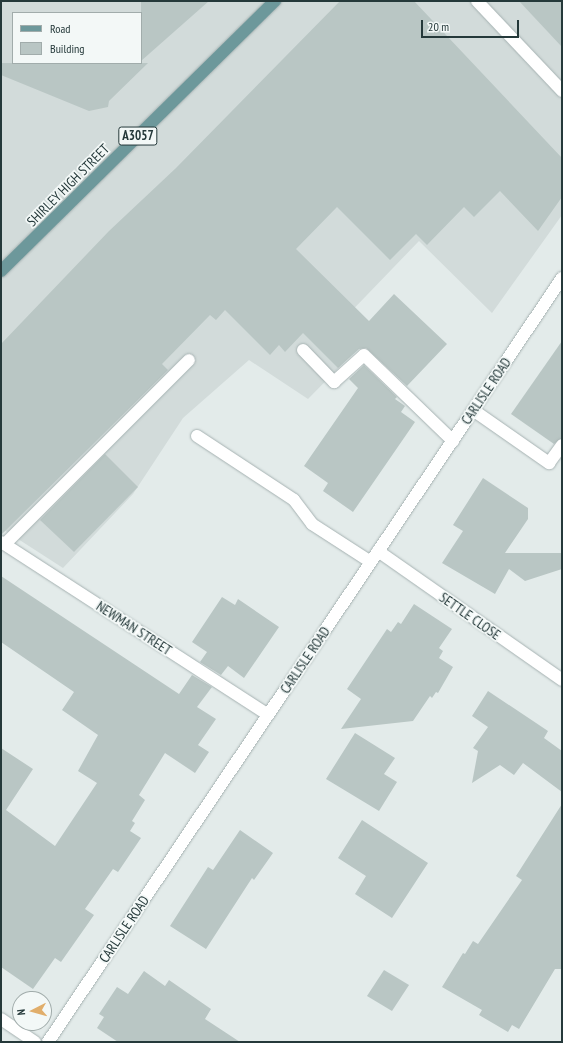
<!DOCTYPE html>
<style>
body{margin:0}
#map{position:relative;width:563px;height:1043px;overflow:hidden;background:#e3ebea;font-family:"PT Sans Narrow",sans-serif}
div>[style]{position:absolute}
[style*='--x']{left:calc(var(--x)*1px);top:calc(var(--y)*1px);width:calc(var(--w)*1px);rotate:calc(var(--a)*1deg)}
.built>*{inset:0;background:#d2dbda}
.building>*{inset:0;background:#b9c6c4}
.roads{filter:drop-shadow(0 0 1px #a6b2b2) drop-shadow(0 0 1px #a6b2b2)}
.minor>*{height:12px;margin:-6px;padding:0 6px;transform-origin:6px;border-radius:6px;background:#fff}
.major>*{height:12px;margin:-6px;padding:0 6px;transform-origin:6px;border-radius:6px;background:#6d989b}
span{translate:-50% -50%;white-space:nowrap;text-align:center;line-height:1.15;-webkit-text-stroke:3.5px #f3f8f7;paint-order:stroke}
.shield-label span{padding:1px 3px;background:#f3f8f7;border:1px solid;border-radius:3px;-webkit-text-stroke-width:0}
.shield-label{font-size:13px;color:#25393a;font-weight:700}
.street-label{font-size:14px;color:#25393a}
.frame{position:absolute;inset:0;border:2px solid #25393a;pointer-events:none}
.legend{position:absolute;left:12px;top:12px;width:130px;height:52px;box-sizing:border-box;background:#f3f8f7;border:1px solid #a1acab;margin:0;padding:5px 7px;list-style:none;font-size:12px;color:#25393a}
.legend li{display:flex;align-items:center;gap:8px;height:20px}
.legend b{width:20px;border:1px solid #a1acab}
.north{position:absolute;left:12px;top:991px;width:40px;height:40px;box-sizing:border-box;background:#f3f8f7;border:1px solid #a1acab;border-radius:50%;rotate:264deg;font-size:11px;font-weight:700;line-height:16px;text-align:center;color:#25393a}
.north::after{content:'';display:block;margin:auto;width:14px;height:18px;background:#e1ae6b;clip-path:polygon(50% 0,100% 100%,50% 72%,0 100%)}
.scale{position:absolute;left:421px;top:20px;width:98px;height:18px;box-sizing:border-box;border:2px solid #25393a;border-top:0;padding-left:5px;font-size:12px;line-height:14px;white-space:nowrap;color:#25393a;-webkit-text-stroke:3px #f3f8f7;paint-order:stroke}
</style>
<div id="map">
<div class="built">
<i style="clip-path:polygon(evenodd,1px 1px,562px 1px,562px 215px,492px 313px,419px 241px,340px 323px,362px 344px,308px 399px,249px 360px,183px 418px,133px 494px,63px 568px,1px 528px,1px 1px,13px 13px,141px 13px,141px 63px,13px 63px,13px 13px)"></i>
</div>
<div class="building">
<i style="clip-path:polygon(141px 1px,209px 1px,141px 61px)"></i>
<i style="clip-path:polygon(340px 1px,414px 1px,562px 158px,562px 197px,538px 231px,500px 191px,474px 217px,464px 207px,427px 245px,416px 234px,390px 260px,337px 207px,296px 249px,369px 321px,394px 294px,447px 344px,407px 386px,366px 348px,359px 349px,338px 368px,303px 333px,285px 352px,279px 345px,270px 355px,225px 310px,216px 320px,210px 315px,162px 364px,168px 370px,1px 535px,1px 344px,109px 231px,176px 168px)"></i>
<i style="clip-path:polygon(519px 1px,562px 1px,562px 47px)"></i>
<i style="clip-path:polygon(1px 63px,148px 63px,109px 101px,108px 107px,89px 111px,1px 75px)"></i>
<i style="clip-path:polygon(562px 341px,562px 438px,554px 444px,511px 414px)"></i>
<i style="clip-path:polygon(364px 365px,397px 397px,395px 399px,405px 406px,401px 412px,415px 422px,353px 512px,323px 491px,328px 483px,304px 466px,358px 388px,349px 379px)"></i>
<i style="clip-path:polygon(105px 454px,138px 487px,74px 552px,40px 520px)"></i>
<i style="clip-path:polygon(483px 478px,528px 508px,528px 519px,505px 553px,562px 553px,562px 569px,525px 581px,509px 569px,495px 594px,442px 563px,463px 531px,453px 525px)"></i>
<i style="clip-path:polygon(1px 576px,179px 694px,192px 675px,212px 687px,197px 707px,216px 719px,198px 745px,209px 752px,195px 773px,165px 753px,139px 795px,145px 800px,132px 821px,135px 823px,130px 831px,141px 838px,118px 872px,113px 869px,85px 909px,94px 915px,61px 962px,55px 958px,33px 989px,1px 967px,1px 748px,33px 769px,6px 810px,55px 846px,97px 783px,78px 771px,98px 735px,62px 710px,74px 692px,1px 642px)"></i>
<i style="clip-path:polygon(222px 597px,235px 605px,238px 599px,279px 627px,244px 678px,228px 666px,221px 675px,200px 662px,207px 652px,192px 642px)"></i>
<i style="clip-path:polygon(414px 604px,452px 629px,439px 648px,443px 651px,439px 658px,453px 667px,438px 693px,436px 692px,432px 698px,430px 696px,413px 721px,341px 729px,361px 699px,347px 689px,387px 629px,391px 632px,398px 622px,401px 624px)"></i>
<i style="clip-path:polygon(488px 691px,548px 731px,544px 738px,562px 751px,562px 792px,523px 763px,514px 775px,500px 765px,472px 783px,478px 751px,473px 748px,488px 727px,472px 716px)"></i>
<i style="clip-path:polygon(355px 733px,395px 758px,384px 774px,397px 782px,379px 811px,326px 779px)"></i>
<i style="clip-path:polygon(562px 804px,562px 969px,555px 969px,519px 1029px,512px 1025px,508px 1032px,479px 1015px,482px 1010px,442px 987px,463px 953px,465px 954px,473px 941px,478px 944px,522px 880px,516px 876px)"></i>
<i style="clip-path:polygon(362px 820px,428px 863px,392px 918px,355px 894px,366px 876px,338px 858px)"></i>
<i style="clip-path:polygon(240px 830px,273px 853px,254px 880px,252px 878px,206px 949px,170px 926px,208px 867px,213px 870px)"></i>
<i style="clip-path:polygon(384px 970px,409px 985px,392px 1011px,367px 996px)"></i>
<i style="clip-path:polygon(144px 971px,165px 986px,169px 980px,211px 1009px,205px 1019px,240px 1042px,118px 1042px,97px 1028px,104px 1017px,99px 1014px,117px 987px,128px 994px)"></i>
</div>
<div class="roads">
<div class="minor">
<i style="--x:477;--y:1;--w:124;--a:46.6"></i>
<i style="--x:303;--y:350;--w:45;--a:45.9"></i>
<i style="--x:334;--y:382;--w:40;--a:-42"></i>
<i style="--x:364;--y:355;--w:124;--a:44"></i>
<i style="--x:473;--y:410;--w:93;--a:34.9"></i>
<i style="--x:549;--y:463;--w:22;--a:-54"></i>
<i style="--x:197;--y:436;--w:116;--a:33.4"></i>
<i style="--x:294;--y:500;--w:30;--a:53"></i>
<i style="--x:312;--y:524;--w:70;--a:32.8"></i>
<i style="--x:1;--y:542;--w:318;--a:32.9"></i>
<i style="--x:5;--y:544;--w:260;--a:-45"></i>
<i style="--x:378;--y:551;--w:225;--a:35"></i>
<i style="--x:1;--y:1019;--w:41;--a:34.1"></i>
<i style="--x:48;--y:1042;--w:921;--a:-56.07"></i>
</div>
<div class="major">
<i style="--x:1;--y:271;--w:385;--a:-44.6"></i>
</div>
</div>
<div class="shield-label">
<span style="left:138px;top:136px">A3057</span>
</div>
<div class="street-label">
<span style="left:68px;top:185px;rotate:-45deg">SHIRLEY HIGH STREET</span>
<span style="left:486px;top:391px;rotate:-56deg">CARLISLE ROAD</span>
<span style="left:470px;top:616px;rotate:35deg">SETTLE CLOSE</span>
<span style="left:134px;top:628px;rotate:33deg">NEWMAN STREET</span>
<span style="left:305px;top:660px;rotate:-56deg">CARLISLE ROAD</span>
<span style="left:124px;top:929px;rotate:-56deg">CARLISLE ROAD</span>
</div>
<div class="frame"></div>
<ul class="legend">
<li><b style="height:5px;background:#6d989b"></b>Road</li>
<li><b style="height:11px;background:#b9c6c4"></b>Building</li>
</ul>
<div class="north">N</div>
<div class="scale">20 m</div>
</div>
